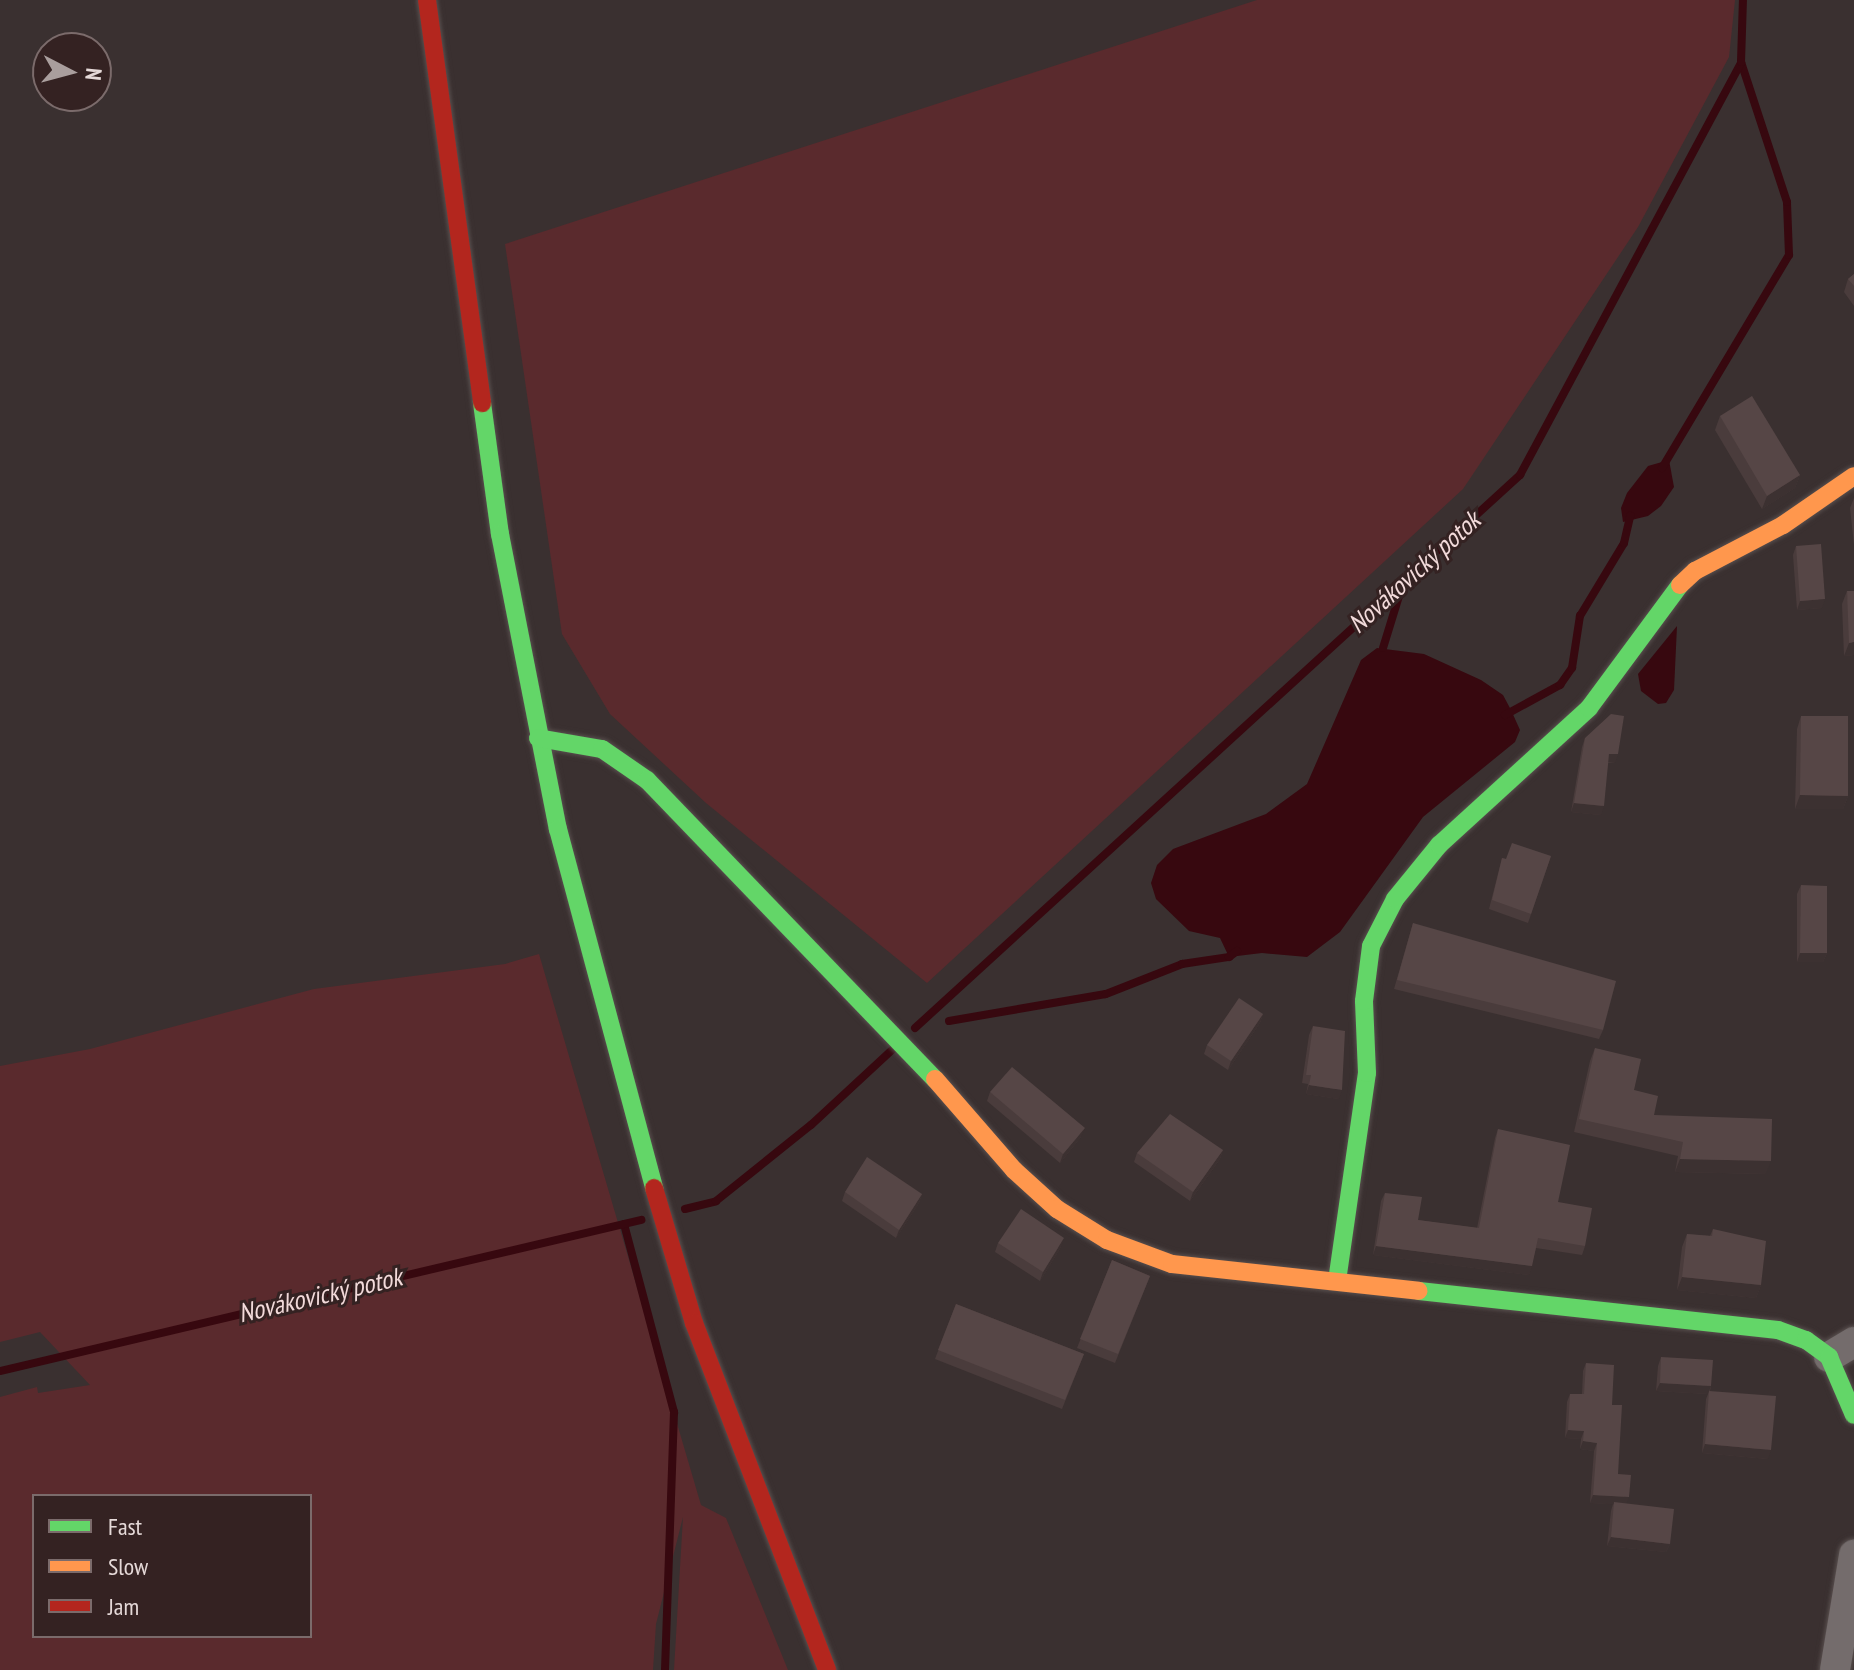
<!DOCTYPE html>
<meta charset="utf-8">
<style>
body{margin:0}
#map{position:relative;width:1854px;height:1670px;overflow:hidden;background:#3a3030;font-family:"PT Sans Narrow",sans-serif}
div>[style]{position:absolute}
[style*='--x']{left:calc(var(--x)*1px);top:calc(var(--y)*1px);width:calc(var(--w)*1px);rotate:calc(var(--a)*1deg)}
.green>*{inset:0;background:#5a2a2d}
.water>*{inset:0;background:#37080f}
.stream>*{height:8px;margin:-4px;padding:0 4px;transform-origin:4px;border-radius:4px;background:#37080f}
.roads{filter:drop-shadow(0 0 2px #584f4e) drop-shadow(0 0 2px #584f4e)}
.street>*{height:30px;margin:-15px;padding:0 15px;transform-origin:15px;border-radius:15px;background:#746c6c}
.fast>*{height:18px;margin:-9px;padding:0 9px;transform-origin:9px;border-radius:9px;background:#63d668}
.slow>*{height:18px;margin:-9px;padding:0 9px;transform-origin:9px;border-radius:9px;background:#ff974d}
.jam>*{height:18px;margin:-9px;padding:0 9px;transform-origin:9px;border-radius:9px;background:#b3261e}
.wall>*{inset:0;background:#4a3c3c}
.shaded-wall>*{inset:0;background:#3c3131}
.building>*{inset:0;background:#564646}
span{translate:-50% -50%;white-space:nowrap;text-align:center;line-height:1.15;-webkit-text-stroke:6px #342222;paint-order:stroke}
.water-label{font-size:26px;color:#f2dada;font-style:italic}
.legend{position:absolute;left:32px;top:1494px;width:280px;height:144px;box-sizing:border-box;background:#342222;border:2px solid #7b6b6b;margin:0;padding:10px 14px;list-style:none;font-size:24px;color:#e5d9d8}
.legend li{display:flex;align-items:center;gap:16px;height:40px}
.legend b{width:40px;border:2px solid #7b6b6b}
.north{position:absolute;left:32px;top:32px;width:80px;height:80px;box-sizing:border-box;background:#342222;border:2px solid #7b6b6b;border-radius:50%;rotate:96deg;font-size:22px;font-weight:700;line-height:32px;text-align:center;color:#e5d9d8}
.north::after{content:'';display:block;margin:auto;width:28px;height:36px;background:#a99e9d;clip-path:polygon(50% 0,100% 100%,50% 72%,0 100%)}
</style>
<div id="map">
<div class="green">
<i style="clip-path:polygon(1257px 0,1735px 0,1729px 57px,1638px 227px,1463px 489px,927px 983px,706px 803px,610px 714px,562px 634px,505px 244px)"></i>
<i style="clip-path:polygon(evenodd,539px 954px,701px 1505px,726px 1518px,788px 1670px,674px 1670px,683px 1517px,656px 1624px,653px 1670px,0 1670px,0 1397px,37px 1387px,38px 1393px,90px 1385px,40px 1332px,0 1342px,0 1066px,90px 1049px,314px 989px,505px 964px,539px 954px,34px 1496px,310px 1496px,310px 1636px,34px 1636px,34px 1496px)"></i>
</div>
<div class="water">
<i style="clip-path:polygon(1669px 460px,1674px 487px,1661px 506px,1648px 516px,1623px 522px,1621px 508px,1627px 493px,1648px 466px)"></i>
<i style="clip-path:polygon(1677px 626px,1674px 690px,1666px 703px,1658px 704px,1641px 691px,1638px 674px)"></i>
<i style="clip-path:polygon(1377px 648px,1424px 654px,1481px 680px,1503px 695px,1511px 710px,1520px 730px,1515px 742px,1423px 817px,1340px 932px,1307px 957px,1262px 953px,1229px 957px,1220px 938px,1189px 931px,1156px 899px,1151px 883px,1157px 865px,1173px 849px,1266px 814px,1307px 784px,1361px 660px)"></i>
</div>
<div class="stream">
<i style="--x:1662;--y:468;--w:248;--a:-59.2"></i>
<i style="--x:1789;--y:255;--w:53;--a:-92.2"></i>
<i style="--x:1787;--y:202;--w:147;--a:-108.2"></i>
<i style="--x:1383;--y:648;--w:68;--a:-72.9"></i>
<i style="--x:1505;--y:715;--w:63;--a:-28.6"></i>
<i style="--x:1560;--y:685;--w:21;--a:-55"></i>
<i style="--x:1572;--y:668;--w:53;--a:-81.3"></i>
<i style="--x:1580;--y:616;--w:85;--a:-58.9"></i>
<i style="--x:1624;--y:543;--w:28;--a:-77"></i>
<i style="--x:949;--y:1021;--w:159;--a:-9.8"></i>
<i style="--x:1106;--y:994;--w:82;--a:-21.5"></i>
<i style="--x:1182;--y:964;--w:48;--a:-8.5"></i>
<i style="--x:1229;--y:957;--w:10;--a:-37"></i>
<i style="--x:915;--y:1028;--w:820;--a:-42.43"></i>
<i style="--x:1520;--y:475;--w:468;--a:-61.8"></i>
<i style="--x:1741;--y:62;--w:62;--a:-88.2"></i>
<i style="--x:685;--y:1209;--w:32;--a:-14"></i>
<i style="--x:716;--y:1201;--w:122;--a:-38.7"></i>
<i style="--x:811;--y:1125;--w:112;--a:-42.8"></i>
<i style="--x:624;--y:1224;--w:195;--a:75.1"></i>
<i style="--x:674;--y:1412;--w:258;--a:92"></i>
<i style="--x:0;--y:1371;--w:659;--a:-13.26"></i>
</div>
<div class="roads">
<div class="street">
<i style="--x:1829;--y:1357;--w:29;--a:-31"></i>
<i style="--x:1835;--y:1670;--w:117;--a:-80.6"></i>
</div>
<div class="fast">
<i style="--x:482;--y:403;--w:132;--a:82.2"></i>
<i style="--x:500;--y:534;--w:301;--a:78.9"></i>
<i style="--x:558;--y:829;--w:372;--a:75"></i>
<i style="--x:538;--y:738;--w:65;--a:9.8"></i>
<i style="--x:602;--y:749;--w:55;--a:34.6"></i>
<i style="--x:647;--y:780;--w:415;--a:46.1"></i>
<i style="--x:1337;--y:1281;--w:210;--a:-81.8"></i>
<i style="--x:1367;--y:1073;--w:72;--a:-92.4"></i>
<i style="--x:1364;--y:1001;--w:55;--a:-82.7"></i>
<i style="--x:1371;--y:946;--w:53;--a:-62.9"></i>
<i style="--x:1395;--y:899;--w:70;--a:-50.8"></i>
<i style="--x:1439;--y:845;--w:203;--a:-42.4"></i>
<i style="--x:1589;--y:708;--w:153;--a:-53.5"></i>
<i style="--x:1419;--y:1291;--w:361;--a:6.2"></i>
<i style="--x:1778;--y:1330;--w:30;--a:20"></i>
<i style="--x:1806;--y:1340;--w:29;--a:36"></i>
<i style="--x:1829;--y:1357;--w:63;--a:66.7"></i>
</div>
<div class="slow">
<i style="--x:1680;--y:585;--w:21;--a:-43"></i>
<i style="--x:1695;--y:571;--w:99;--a:-27.6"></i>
<i style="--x:1783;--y:525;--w:86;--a:-34.6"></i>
<i style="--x:935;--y:1079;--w:121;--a:49"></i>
<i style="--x:1014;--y:1170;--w:58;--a:42.2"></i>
<i style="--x:1057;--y:1209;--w:59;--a:31.8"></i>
<i style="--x:1107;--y:1240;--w:69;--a:20.3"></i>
<i style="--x:1172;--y:1264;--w:248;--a:6.2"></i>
</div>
<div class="jam">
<i style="--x:427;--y:0;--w:407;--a:82.2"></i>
<i style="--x:654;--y:1188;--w:141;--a:73.5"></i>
<i style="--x:694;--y:1323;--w:372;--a:69"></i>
</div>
</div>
<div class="wall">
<i style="clip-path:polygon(1854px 274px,1854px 306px,1844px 292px,1848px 279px)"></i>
<i style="clip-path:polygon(1720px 416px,1800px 475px,1795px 488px,1762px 509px,1715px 430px)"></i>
<i style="clip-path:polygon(1854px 498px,1854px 545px,1850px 508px)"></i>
<i style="clip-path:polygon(1796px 546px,1822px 608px,1797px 610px,1793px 555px)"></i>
<i style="clip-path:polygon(1847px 591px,1854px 655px,1844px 656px,1842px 604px)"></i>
<i style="clip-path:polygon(1801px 716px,1848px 796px,1843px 809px,1795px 809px,1797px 729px)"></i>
<i style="clip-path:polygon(1585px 738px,1615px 763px,1608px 763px,1601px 815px,1571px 812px,1582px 747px)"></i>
<i style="clip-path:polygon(1551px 856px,1528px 923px,1489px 909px,1502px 858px,1506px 859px)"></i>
<i style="clip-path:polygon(1801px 885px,1827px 953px,1823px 962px,1797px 962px,1797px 894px)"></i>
<i style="clip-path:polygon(1413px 923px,1603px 1030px,1599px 1039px,1394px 989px)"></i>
<i style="clip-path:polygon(1263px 1014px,1260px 1023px,1228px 1070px,1204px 1054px,1207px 1045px)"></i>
<i style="clip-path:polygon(1313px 1026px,1339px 1099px,1306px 1094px,1308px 1084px,1302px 1083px,1309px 1035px)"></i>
<i style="clip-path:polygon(1595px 1048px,1634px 1090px,1654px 1115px,1766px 1174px,1675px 1172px,1678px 1156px,1574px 1132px,1590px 1061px)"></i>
<i style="clip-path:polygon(990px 1092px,1081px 1137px,1060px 1163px,987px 1101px)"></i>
<i style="clip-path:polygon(1498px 1129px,1558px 1202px,1585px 1246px,1582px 1255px,1536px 1248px,1529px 1275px,1373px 1255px,1381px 1201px,1385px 1193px,1418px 1220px,1477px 1228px,1495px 1138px)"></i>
<i style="clip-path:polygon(1223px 1150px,1220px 1159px,1190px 1201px,1134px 1162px,1137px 1153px)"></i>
<i style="clip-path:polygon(845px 1192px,922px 1194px,919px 1203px,896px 1238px,842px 1201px)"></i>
<i style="clip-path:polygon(1713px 1229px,1761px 1285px,1756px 1298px,1677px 1290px,1682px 1247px,1687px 1234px,1710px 1236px)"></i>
<i style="clip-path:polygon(998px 1243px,1061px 1247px,1040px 1281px,995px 1252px)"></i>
<i style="clip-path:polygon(1112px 1260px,1150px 1276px,1115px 1363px,1077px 1348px)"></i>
<i style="clip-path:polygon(956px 1304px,1084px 1354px,1062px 1409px,935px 1359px)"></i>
<i style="clip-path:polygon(1661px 1357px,1711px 1386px,1710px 1391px,1768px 1459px,1702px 1453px,1706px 1399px,1708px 1394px,1656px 1391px,1658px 1366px)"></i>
<i style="clip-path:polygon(1586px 1363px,1612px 1405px,1618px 1474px,1626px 1504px,1670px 1544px,1666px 1552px,1607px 1546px,1611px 1511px,1613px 1504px,1590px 1503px,1594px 1451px,1580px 1449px,1581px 1439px,1565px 1438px,1567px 1402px,1570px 1394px,1582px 1394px,1583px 1371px)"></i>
</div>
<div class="shaded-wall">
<i style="clip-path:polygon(1800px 475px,1795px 488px,1762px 509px,1767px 496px)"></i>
<i style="clip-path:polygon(1825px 599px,1822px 608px,1797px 610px,1800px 601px)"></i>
<i style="clip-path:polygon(1854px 642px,1854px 655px,1844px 656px,1849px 643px)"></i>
<i style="clip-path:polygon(1609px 754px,1618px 754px,1615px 763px,1606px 762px)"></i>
<i style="clip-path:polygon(1800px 795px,1848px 796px,1843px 809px,1795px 809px)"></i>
<i style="clip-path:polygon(1574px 803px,1604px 806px,1601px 815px,1571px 812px)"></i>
<i style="clip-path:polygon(1800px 953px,1827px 953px,1823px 962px,1797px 962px)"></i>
<i style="clip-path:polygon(1263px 1014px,1260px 1023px,1228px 1070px,1231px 1061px)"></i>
<i style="clip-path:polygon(1309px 1085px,1342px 1090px,1339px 1099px,1306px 1094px)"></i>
<i style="clip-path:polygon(1085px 1128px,1081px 1137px,1060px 1163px,1063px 1154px)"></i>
<i style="clip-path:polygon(1223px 1150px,1220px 1159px,1190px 1201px,1193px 1192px)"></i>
<i style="clip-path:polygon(1680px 1159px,1771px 1161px,1766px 1174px,1675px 1172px)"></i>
<i style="clip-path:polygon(922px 1194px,919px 1203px,896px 1238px,899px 1230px)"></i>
<i style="clip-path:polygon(1064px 1238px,1061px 1247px,1040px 1281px,1043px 1272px)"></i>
<i style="clip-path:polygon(1376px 1246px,1532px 1266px,1529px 1275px,1373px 1255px)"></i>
<i style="clip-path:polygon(1682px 1277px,1761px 1285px,1756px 1298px,1677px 1290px)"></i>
<i style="clip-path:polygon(1660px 1383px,1711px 1386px,1708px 1394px,1656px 1391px)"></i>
<i style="clip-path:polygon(1568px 1430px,1584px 1431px,1581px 1439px,1565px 1438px)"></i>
<i style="clip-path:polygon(1583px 1441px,1597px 1443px,1594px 1451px,1580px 1449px)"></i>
<i style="clip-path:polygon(1705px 1444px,1771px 1450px,1768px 1459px,1702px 1453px)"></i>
<i style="clip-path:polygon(1593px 1495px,1629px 1497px,1626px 1505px,1590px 1503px)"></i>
<i style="clip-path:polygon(1611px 1537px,1670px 1544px,1666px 1552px,1607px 1546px)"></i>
</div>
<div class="building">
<i style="clip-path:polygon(1854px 274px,1854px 286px,1848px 279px)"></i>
<i style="clip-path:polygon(1752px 396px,1800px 475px,1767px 496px,1720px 416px)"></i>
<i style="clip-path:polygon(1821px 544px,1825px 599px,1800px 601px,1796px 546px)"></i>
<i style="clip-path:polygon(1847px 591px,1854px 591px,1854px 642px,1849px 643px)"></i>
<i style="clip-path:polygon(1611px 714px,1624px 716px,1618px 754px,1609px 754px,1604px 806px,1574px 803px,1585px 738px)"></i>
<i style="clip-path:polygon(1801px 716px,1848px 716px,1848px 796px,1800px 795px)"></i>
<i style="clip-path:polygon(1512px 843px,1551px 856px,1531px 914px,1492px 900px,1502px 858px,1506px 859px)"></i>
<i style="clip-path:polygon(1801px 885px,1827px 886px,1827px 953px,1800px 953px)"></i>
<i style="clip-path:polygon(1413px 923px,1616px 981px,1603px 1030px,1397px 980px)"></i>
<i style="clip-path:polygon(1239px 998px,1263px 1014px,1231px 1061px,1207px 1045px)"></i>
<i style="clip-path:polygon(1313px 1026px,1345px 1031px,1342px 1090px,1309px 1085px,1311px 1075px,1306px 1075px)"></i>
<i style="clip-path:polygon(1595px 1048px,1641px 1059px,1634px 1090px,1658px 1096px,1654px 1115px,1772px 1119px,1771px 1161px,1680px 1159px,1683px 1142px,1579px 1119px)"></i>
<i style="clip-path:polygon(1012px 1067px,1085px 1128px,1063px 1154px,990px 1092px)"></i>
<i style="clip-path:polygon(1170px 1114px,1223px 1150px,1193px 1192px,1137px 1153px)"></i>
<i style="clip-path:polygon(1498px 1129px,1570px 1145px,1558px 1202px,1592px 1208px,1585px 1246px,1538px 1238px,1532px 1266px,1376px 1246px,1385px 1193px,1422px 1197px,1418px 1220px,1479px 1228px)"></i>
<i style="clip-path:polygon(867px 1157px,922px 1194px,899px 1230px,845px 1192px)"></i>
<i style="clip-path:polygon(1021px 1209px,1064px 1238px,1043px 1272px,998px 1243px)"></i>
<i style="clip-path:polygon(1713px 1229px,1766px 1241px,1761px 1285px,1682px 1277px,1687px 1234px,1712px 1236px)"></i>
<i style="clip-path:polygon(1112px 1260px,1150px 1276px,1118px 1354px,1080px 1339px)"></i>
<i style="clip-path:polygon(956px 1304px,1084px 1354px,1065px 1400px,938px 1350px)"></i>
<i style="clip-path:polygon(1661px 1357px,1713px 1360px,1711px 1386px,1660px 1383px)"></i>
<i style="clip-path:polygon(1586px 1363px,1614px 1365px,1612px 1405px,1622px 1405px,1618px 1474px,1631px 1475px,1629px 1497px,1593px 1495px,1597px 1443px,1583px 1441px,1584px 1431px,1568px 1430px,1570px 1394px,1584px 1394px)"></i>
<i style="clip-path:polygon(1709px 1391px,1776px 1396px,1771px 1450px,1705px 1444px)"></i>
<i style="clip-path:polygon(1614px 1502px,1674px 1509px,1670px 1544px,1611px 1537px)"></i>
</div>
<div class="water-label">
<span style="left:1414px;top:572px;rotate:-42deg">Novákovický potok</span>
<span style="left:320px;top:1295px;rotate:-13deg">Novákovický potok</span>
</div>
<ul class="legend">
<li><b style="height:10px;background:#63d668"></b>Fast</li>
<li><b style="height:10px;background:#ff974d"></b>Slow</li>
<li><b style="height:10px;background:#b3261e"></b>Jam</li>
</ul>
<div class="north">N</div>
</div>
